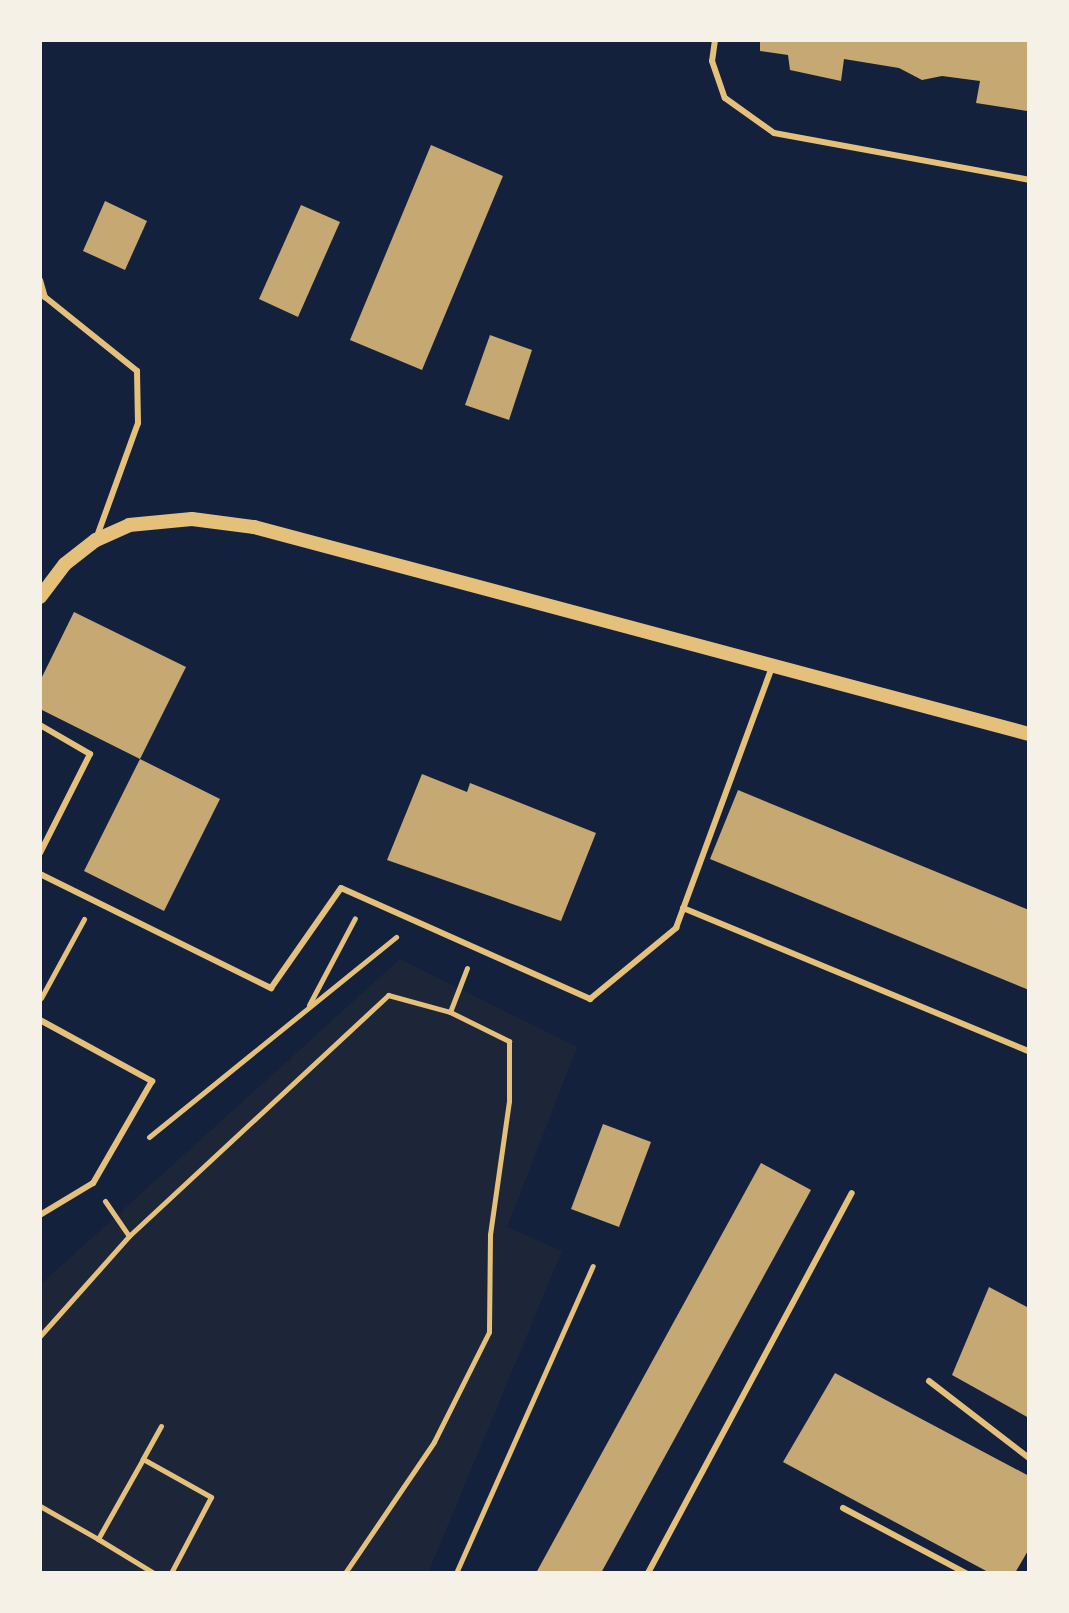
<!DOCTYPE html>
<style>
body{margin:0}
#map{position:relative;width:1069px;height:1613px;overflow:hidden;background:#14213d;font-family:Arial,sans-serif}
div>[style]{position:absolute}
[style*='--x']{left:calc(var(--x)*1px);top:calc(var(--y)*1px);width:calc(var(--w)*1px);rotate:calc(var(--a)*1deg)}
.green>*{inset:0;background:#1d2539}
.building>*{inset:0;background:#c6a872}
.path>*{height:5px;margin:-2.5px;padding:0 2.5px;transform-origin:2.5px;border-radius:2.5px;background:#e5c07b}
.service>*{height:6px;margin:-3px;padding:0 3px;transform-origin:3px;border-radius:3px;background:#e5c07b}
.tertiary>*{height:14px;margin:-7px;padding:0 7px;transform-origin:7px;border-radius:7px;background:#e5c07b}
span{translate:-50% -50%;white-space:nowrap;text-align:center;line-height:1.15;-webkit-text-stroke:6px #f6f1e7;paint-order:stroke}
.frame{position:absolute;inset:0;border:42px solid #f6f1e7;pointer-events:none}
</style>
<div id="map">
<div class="green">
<i style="clip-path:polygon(400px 959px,577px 1047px,507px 1227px,562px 1251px,428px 1573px,40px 1573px,40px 1285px)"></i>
</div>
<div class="building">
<i style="clip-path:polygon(760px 40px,1029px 40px,1027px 111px,976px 103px,980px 81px,942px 76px,922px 80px,899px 68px,844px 59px,841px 81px,790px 70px,788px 55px,760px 51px)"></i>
<i style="clip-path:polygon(431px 145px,503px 176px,422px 370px,350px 340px)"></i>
<i style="clip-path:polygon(105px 201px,147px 221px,125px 270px,83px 251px)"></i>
<i style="clip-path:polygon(301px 205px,340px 222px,298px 317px,259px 299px)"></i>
<i style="clip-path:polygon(490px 335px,532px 350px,509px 420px,465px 405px)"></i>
<i style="clip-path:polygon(74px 612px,186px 667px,140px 759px,40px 709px,40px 681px)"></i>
<i style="clip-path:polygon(140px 759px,220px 799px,164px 911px,84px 871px)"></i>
<i style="clip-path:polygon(422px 774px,467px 792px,470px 783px,596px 833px,561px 921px,387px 860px)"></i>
<i style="clip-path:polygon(738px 790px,1029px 910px,1029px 990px,710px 859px)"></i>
<i style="clip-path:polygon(603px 1124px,651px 1142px,619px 1227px,571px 1209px)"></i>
<i style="clip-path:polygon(761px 1163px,811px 1190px,601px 1573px,536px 1573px)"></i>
<i style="clip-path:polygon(989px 1287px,1029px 1308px,1029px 1418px,952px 1375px)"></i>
<i style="clip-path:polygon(835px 1373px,1029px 1476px,1029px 1549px,1015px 1573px,990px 1573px,783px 1462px)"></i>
</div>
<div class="path">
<i style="--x:41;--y:998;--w:90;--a:-61.4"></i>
<i style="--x:309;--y:1005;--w:98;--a:-62.1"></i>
<i style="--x:450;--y:1012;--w:47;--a:-68.9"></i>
<i style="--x:149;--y:1137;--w:318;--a:-39"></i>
<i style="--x:105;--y:1201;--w:42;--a:55.6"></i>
<i style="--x:40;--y:1336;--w:134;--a:-48.3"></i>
<i style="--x:129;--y:1236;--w:354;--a:-42.9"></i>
<i style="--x:388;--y:995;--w:64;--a:15.3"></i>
<i style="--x:450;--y:1012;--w:66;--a:26.2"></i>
<i style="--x:509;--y:1041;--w:60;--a:90"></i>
<i style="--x:509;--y:1101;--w:135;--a:98.1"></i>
<i style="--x:490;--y:1235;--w:97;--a:90.6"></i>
<i style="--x:489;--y:1332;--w:123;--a:116.6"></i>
<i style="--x:434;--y:1442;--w:158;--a:124.2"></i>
<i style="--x:161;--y:1426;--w:38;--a:119"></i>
<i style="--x:143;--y:1459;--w:78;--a:29.2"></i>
<i style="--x:211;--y:1497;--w:86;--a:117.8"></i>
<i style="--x:143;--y:1459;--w:92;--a:119.4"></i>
<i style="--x:98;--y:1539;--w:66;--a:31.3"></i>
<i style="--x:40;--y:1506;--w:67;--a:29.6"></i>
<i style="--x:456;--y:1573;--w:336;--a:-66"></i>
</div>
<div class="service">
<i style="--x:715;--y:40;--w:21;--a:98"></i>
<i style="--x:712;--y:61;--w:39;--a:71"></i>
<i style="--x:725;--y:98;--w:60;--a:35.5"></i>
<i style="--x:774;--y:133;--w:259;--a:10.4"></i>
<i style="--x:40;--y:280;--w:18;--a:74"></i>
<i style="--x:45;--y:297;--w:118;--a:38.8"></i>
<i style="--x:137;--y:371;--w:52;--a:88.9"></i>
<i style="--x:138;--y:423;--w:120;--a:109.9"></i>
<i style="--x:40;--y:725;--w:58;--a:30.1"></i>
<i style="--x:90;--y:754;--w:111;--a:116.8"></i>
<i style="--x:40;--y:874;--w:258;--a:26.3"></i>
<i style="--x:271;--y:988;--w:122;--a:-55"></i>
<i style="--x:341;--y:888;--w:273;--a:24"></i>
<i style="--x:590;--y:999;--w:112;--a:-39.5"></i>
<i style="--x:676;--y:928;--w:278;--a:-69.8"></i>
<i style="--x:683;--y:908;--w:374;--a:22.5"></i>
<i style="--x:40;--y:1020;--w:128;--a:28.6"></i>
<i style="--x:152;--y:1081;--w:118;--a:120"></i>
<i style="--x:93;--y:1183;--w:62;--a:148.9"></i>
<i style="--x:929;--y:1381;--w:126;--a:37.6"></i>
<i style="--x:843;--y:1508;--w:139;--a:27.9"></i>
<i style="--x:648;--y:1573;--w:431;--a:-61.8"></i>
</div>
<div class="tertiary">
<i style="--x:40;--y:597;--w:41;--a:-52.9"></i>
<i style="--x:65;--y:564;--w:39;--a:-38"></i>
<i style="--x:96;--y:540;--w:36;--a:-24"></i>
<i style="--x:129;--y:525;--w:63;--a:-5.4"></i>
<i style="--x:192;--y:519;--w:63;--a:7.4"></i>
<i style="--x:254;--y:527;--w:802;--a:14.95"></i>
</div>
<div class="frame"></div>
</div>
